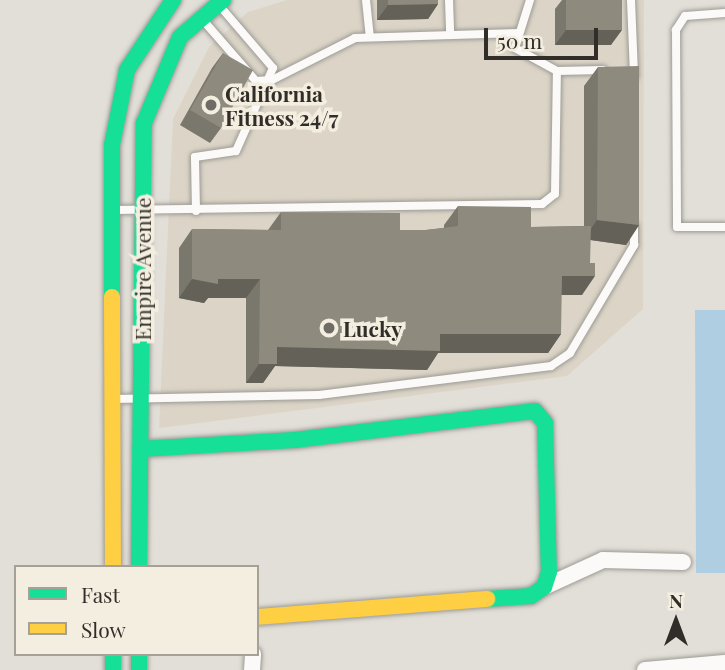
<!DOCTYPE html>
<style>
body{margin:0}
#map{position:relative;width:725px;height:670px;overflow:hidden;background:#e2dfd8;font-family:"Playfair Display",serif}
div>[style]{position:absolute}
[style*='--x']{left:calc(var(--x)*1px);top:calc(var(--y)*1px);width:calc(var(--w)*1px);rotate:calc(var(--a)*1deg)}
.built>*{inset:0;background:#dcd5c7}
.water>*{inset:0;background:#b0cee2}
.roads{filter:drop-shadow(0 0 2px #9d9b95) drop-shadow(0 0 2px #9d9b95)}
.lane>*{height:8px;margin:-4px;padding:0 4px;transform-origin:4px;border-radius:4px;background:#fbfaf9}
.street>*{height:16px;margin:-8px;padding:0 8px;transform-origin:8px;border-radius:8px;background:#fbfaf9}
.fast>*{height:16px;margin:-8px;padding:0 8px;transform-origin:8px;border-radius:8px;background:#16e098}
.slow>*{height:16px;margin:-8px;padding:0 8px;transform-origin:8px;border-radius:8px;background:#ffcf43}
.wall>*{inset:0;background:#7a776c}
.shaded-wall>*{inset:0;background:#636158}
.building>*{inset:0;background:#8e8a7e}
.dots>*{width:19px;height:19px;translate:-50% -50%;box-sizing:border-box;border:4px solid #f4eee0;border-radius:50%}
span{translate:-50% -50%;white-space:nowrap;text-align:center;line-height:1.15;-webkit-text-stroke:7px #f4eee0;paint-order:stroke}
.poi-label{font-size:21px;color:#312e29;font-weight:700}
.left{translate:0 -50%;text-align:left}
.street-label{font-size:21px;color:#312e29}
.legend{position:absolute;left:14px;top:565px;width:245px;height:91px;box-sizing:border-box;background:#f4eee0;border:2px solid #a6a197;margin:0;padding:9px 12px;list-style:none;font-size:21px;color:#312e29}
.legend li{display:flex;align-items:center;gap:14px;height:35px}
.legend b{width:35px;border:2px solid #a6a197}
.north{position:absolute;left:641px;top:586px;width:70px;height:70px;-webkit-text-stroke:5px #f4eee0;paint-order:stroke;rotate:0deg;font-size:19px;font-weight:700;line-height:28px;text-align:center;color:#312e29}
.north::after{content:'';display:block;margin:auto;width:24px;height:32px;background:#312e29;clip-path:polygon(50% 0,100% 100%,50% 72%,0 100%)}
.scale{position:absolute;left:484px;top:28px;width:114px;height:32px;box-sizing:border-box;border:4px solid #312e29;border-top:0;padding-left:9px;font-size:21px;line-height:24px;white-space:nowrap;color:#312e29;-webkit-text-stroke:5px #f4eee0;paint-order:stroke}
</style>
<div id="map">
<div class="built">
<i style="clip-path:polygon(287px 0,644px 0,643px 309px,567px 376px,159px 428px,173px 119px,209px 47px,248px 12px)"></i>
</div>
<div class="water">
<i style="clip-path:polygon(695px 310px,725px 310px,725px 573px,696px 573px)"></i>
</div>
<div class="roads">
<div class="lane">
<i style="--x:366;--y:0;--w:37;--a:84"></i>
<i style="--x:449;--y:0;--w:35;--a:88"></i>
<i style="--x:631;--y:0;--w:76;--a:87.7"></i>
<i style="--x:725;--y:13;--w:40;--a:175.7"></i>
<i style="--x:685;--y:16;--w:17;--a:123"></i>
<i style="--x:676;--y:30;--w:197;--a:89.7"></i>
<i style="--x:677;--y:227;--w:48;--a:0"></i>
<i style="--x:202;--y:19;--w:82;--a:48.9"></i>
<i style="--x:256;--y:81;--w:16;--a:-4"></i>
<i style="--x:272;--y:80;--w:93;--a:-26.8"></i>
<i style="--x:355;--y:38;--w:163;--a:-1.8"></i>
<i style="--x:557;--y:71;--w:46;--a:-1.2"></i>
<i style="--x:115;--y:210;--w:427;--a:-0.8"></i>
<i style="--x:542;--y:204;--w:16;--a:-38"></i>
<i style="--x:555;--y:194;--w:123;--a:-89.1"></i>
<i style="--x:557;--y:71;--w:48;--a:-151.3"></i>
<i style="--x:515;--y:48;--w:50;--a:-72.6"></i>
<i style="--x:196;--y:211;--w:54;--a:-91.1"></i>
<i style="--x:195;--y:157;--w:41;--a:-8.3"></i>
<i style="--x:236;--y:151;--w:91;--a:-66"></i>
<i style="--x:273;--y:68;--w:83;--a:-130.6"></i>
<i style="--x:114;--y:399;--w:205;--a:-1.1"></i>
<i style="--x:319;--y:395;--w:234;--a:-7.1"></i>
<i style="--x:551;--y:366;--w:23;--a:-34"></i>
<i style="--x:570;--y:353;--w:126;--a:-59.3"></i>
<i style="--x:634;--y:245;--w:19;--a:-90"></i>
</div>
<div class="street">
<i style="--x:544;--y:587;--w:65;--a:-24.6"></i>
<i style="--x:603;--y:560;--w:80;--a:1.4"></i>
<i style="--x:252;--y:670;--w:16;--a:-86"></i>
<i style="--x:645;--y:670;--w:80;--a:-5"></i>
</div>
<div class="fast">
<i style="--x:112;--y:297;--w:152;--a:-90"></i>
<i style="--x:112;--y:145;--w:76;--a:-78.7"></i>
<i style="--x:127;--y:70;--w:84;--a:-56.7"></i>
<i style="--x:140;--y:449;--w:155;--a:-3.3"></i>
<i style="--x:295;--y:440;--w:242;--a:-6.9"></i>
<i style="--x:535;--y:411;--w:16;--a:50"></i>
<i style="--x:545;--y:423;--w:149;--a:88.5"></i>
<i style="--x:549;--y:572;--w:16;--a:108"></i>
<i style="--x:544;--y:587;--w:16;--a:145"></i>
<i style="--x:531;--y:596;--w:44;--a:176.1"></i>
<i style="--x:139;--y:567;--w:444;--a:-89.4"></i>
<i style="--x:144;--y:123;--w:93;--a:-67.3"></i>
<i style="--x:180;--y:37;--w:57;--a:-40.7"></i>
<i style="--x:113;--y:654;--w:16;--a:90"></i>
<i style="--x:139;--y:654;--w:16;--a:90"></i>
</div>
<div class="slow">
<i style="--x:112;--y:297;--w:270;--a:89.8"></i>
<i style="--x:257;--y:617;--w:231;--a:-4.5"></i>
</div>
</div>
<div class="wall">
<i style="clip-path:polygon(377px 0,438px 0,438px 4px,428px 19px,377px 20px)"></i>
<i style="clip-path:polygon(562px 0,622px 0,611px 45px,555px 45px,555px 9px)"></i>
<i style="clip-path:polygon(223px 53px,221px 128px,210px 143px,180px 125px,212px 68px)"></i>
<i style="clip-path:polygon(598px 67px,639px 225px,626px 245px,590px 240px,582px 295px,561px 295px,561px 334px,548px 353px,438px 353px,427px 370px,275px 366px,263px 383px,246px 383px,246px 298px,208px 298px,204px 303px,179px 298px,179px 248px,192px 229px,268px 230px,281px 212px,400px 230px,426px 230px,444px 228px,444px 225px,458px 206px,531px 227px,584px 226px,584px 86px)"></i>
</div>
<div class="shaded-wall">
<i style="clip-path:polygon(438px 4px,428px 19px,377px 20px,388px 5px)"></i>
<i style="clip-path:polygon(566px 30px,622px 30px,611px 45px,555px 45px)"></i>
<i style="clip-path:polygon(597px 220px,639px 225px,626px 245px,584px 239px)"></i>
<i style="clip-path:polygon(562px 276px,595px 276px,582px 295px,548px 295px)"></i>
<i style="clip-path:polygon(192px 279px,260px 279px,246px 298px,208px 298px,204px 303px,179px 298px)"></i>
<i style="clip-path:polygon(440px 334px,561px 334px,548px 353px,438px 353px,427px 370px,275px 366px,263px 383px,246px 383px,259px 364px,277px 347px)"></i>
</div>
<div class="building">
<i style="clip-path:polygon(388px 0,438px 0,438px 4px,388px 5px)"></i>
<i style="clip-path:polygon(566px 0,622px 0,622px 30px,566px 30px)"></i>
<i style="clip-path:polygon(223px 53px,253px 70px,221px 128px,190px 110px)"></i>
<i style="clip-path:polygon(639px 66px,639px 225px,597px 220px,598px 67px)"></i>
<i style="clip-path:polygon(458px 206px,531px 207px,531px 227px,591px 226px,590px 263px,595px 263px,595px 276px,562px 276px,561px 334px,440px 334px,440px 351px,277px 347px,277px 364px,259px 364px,260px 279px,218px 279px,218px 284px,192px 279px,192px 229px,281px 230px,281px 212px,400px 213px,400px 230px,426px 230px,458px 226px)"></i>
</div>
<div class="dots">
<i style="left:211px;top:105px;background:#6f6c66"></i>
<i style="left:329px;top:328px;background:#6f6c66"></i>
</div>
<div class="poi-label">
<span class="left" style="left:225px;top:105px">California<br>Fitness 24/7</span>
<span class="left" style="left:343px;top:328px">Lucky</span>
</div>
<div class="street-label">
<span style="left:142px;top:269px;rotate:-90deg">Empire Avenue</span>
</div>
<ul class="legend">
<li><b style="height:9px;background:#16e098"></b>Fast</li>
<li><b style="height:9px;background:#ffcf43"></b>Slow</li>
</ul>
<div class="north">N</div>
<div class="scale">50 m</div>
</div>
